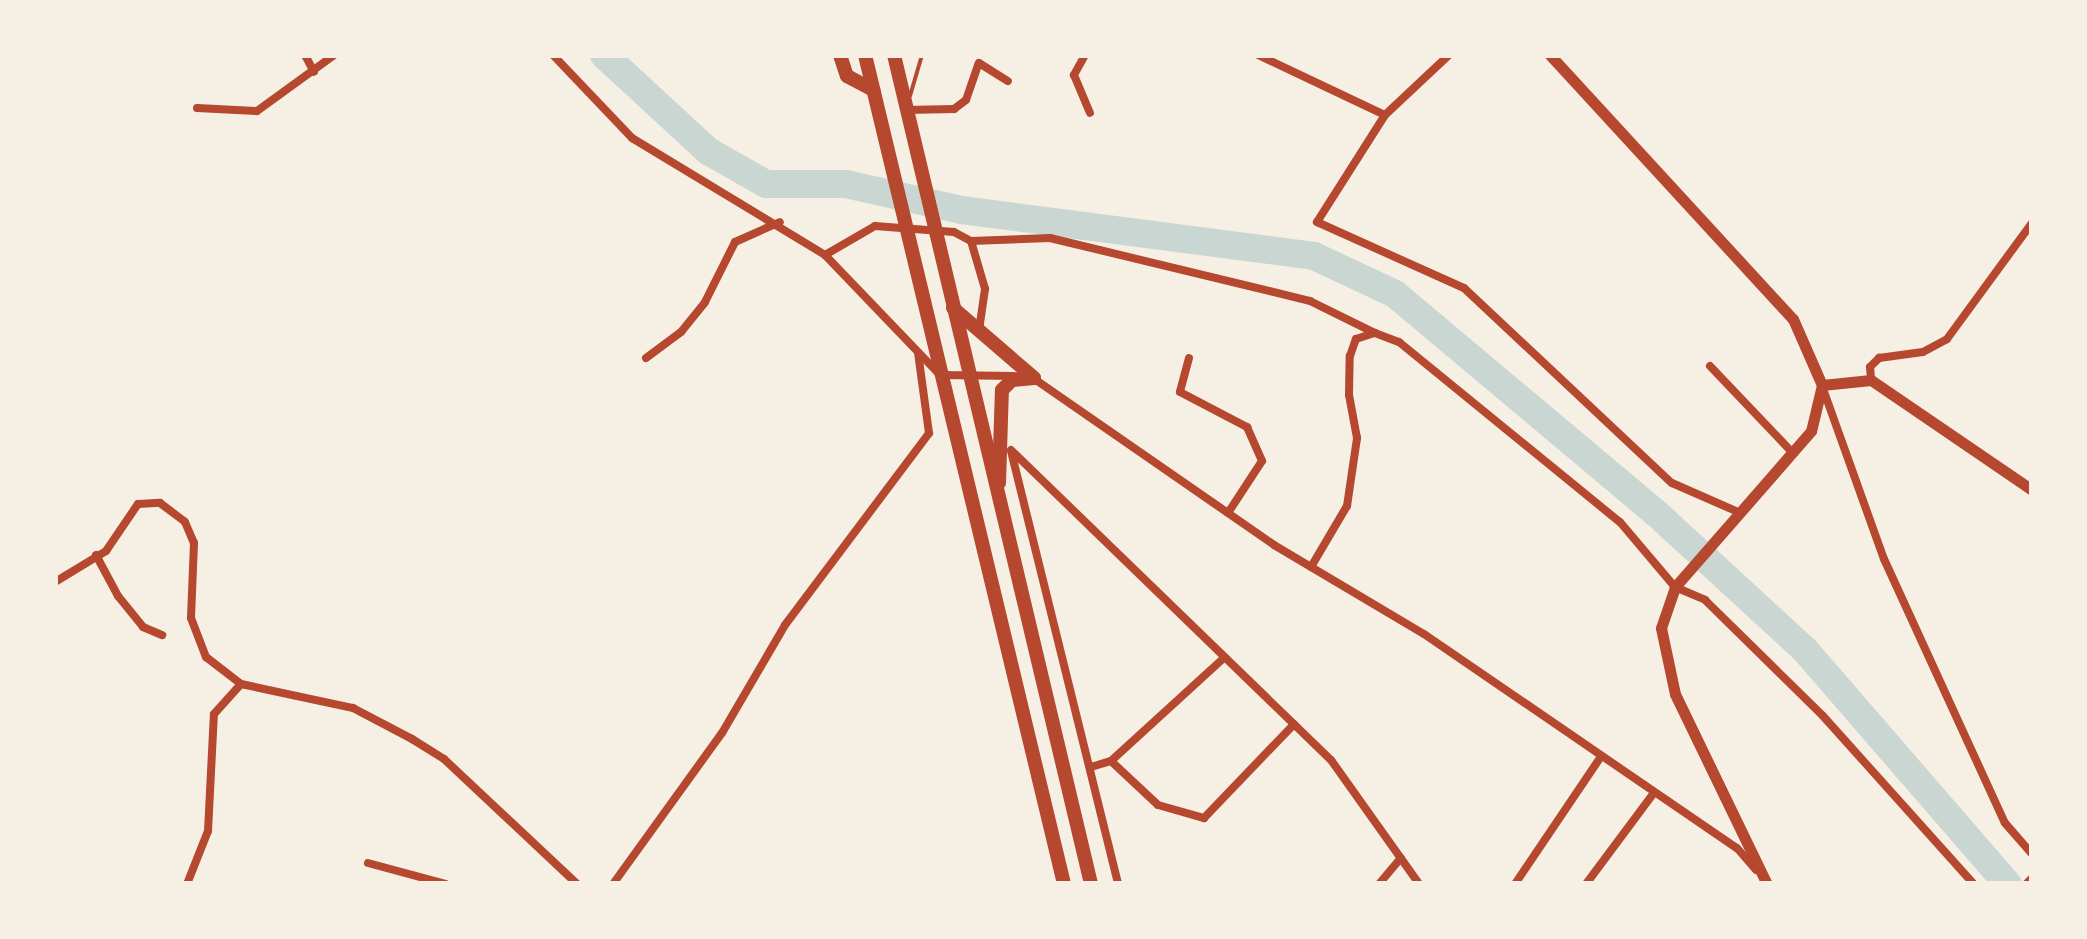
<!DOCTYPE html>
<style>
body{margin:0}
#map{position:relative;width:2087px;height:939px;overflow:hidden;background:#f6efe4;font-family:"PT Sans Narrow",sans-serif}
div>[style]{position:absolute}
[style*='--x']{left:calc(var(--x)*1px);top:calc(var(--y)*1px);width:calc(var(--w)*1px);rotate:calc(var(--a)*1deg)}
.river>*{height:28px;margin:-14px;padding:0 14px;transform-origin:14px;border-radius:14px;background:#c9d6d2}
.service>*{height:4px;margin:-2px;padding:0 2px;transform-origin:2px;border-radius:2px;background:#b5482f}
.minor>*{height:8px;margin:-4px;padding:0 4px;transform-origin:4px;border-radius:4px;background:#b5482f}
.secondary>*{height:11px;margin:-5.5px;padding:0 5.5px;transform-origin:5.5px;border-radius:5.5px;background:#b5482f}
.trunk>*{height:14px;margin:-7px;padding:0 7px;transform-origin:7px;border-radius:7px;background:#b5482f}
span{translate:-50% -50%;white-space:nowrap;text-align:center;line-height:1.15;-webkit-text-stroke:8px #f6efe4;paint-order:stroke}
.frame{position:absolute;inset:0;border:58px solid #f6efe4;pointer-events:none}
</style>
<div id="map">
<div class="river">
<i style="--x:604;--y:55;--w:142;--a:42.7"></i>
<i style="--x:708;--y:151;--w:67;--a:29.6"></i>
<i style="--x:766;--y:184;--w:80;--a:0"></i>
<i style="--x:846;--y:184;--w:118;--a:12.7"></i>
<i style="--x:961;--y:210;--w:356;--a:7.4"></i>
<i style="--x:1314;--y:256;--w:89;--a:25.1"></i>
<i style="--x:1395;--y:294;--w:341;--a:40"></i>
<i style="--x:1656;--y:513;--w:202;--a:42.6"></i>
<i style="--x:1805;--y:650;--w:310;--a:49.1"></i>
</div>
<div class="service">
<i style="--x:910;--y:96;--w:43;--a:-73.7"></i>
</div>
<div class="minor">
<i style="--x:305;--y:55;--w:19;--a:62"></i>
<i style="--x:553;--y:55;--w:115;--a:46.4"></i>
<i style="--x:632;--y:138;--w:226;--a:31.2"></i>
<i style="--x:825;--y:255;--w:166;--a:46.2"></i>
<i style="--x:940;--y:375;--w:74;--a:0.8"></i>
<i style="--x:1085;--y:55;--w:23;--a:119"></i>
<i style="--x:1074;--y:75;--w:41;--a:67.2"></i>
<i style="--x:1258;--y:55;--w:140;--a:25.3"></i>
<i style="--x:1385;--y:115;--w:127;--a:122.4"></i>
<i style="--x:1317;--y:222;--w:161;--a:24.2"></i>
<i style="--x:1464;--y:288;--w:285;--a:43.2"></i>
<i style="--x:1672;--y:483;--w:72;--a:23.7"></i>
<i style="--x:197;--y:108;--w:60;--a:2.9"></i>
<i style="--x:257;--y:111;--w:95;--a:-36"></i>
<i style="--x:906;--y:110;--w:48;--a:-1.2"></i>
<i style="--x:954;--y:109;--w:15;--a:-37"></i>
<i style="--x:966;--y:100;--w:39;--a:-71"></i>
<i style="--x:979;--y:63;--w:34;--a:32"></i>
<i style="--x:1385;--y:115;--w:88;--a:-43.2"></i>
<i style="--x:971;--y:241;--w:50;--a:73.7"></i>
<i style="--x:985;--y:289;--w:41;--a:98.3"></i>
<i style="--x:825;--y:255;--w:58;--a:-30.1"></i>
<i style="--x:875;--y:226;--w:79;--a:4.3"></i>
<i style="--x:954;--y:232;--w:19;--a:28"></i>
<i style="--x:971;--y:241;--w:79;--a:-2.2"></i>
<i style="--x:1050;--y:238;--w:268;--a:13.6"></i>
<i style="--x:1310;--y:301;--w:72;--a:26.2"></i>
<i style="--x:646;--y:358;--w:44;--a:-36.6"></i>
<i style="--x:681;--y:332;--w:38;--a:-51"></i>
<i style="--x:705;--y:302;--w:67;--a:-63.4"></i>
<i style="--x:735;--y:242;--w:49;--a:-24"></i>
<i style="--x:1189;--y:358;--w:35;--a:105"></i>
<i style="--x:1180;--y:392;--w:76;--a:27.6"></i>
<i style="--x:1247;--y:427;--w:37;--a:66"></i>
<i style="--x:1262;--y:461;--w:62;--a:123.2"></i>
<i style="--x:1710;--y:366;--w:119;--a:46.4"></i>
<i style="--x:1033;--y:378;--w:293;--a:34.7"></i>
<i style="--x:1274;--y:545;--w:174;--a:30.7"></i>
<i style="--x:1424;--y:634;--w:379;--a:34.4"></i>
<i style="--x:1737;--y:848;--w:29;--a:49"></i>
<i style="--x:1871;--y:380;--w:13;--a:-94"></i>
<i style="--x:1870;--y:367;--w:13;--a:-45"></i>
<i style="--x:1879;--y:358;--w:44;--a:-7.8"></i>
<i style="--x:1923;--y:352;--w:27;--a:-28"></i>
<i style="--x:1947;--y:339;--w:144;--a:-53.8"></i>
<i style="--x:1822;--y:386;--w:184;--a:70.3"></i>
<i style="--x:1884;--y:559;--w:290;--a:65.4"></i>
<i style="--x:2005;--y:823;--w:41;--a:48.9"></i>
<i style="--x:1011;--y:450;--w:446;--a:44.1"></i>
<i style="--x:1331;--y:760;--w:152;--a:54.6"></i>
<i style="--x:1011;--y:451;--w:446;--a:76.1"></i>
<i style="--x:96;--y:555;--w:47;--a:61.8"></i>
<i style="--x:118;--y:596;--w:40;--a:51"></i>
<i style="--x:143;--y:627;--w:21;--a:23"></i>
<i style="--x:1311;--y:567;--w:71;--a:-59.5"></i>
<i style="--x:1347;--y:506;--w:69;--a:-81.6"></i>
<i style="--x:1357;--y:438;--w:44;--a:-100.5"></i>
<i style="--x:1349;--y:395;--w:39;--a:-89"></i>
<i style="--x:1350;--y:356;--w:18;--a:-71"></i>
<i style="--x:1356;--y:339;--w:20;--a:-18"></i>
<i style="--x:1375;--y:333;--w:26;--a:21"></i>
<i style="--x:1399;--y:342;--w:285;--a:39.2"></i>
<i style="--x:1620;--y:522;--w:85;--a:49.8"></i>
<i style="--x:1675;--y:587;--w:33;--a:23"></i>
<i style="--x:1705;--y:600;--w:165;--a:44.5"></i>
<i style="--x:1823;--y:716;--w:226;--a:48.1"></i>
<i style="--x:55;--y:582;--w:60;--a:-31.3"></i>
<i style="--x:106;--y:551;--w:57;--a:-55.8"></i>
<i style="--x:138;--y:504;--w:22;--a:-3"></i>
<i style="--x:160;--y:503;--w:31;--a:37"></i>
<i style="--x:185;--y:522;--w:23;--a:67"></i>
<i style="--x:194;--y:543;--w:75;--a:92.3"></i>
<i style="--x:191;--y:618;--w:42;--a:69"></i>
<i style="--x:206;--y:657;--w:44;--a:37.6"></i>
<i style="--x:241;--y:684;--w:115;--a:12.1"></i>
<i style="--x:353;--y:708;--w:67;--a:27.7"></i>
<i style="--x:412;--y:739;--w:38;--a:32"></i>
<i style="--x:444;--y:759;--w:183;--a:43.2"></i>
<i style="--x:1111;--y:761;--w:64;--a:43.1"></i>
<i style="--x:1158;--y:805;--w:48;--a:15.8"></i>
<i style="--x:1204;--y:818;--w:130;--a:-46.2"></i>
<i style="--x:1091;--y:767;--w:21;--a:-17"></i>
<i style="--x:1111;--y:761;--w:154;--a:-42.4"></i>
<i style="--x:368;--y:863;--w:81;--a:15.1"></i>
<i style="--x:187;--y:884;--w:57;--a:-68.4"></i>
<i style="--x:208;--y:831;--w:117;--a:-87.1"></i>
<i style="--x:214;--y:714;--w:40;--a:-48"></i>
<i style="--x:613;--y:884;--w:186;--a:-54.2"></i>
<i style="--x:722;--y:733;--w:125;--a:-59.7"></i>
<i style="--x:785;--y:625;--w:240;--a:-53.1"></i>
<i style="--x:929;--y:433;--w:81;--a:-97.8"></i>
<i style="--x:1379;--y:884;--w:34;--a:-50"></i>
<i style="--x:1515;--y:884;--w:152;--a:-56"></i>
<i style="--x:1586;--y:884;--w:112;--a:-53.3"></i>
<i style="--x:2026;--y:884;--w:8;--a:-45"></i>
</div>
<div class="secondary">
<i style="--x:1550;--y:55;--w:359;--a:47.4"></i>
<i style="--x:1793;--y:319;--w:72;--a:66.3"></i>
<i style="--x:1822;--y:385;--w:47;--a:103.4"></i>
<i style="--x:1811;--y:431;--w:207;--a:131.1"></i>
<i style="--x:1675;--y:587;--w:43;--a:108.9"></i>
<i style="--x:1661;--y:628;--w:67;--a:78"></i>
<i style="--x:1675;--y:694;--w:211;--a:64.2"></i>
<i style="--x:1822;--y:385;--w:49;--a:-5.8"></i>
<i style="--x:1871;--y:380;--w:195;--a:34.3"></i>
</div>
<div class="trunk">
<i style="--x:840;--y:55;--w:22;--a:72"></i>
<i style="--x:847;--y:76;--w:30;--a:28"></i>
<i style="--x:865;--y:55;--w:853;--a:76.5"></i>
<i style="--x:894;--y:55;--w:852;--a:76.63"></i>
<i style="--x:953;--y:308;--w:107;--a:40.8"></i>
<i style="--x:999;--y:483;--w:93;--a:-88.2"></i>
<i style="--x:1002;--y:390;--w:14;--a:-45"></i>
<i style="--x:1012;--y:380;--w:22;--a:-5"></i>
</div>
<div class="frame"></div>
</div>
